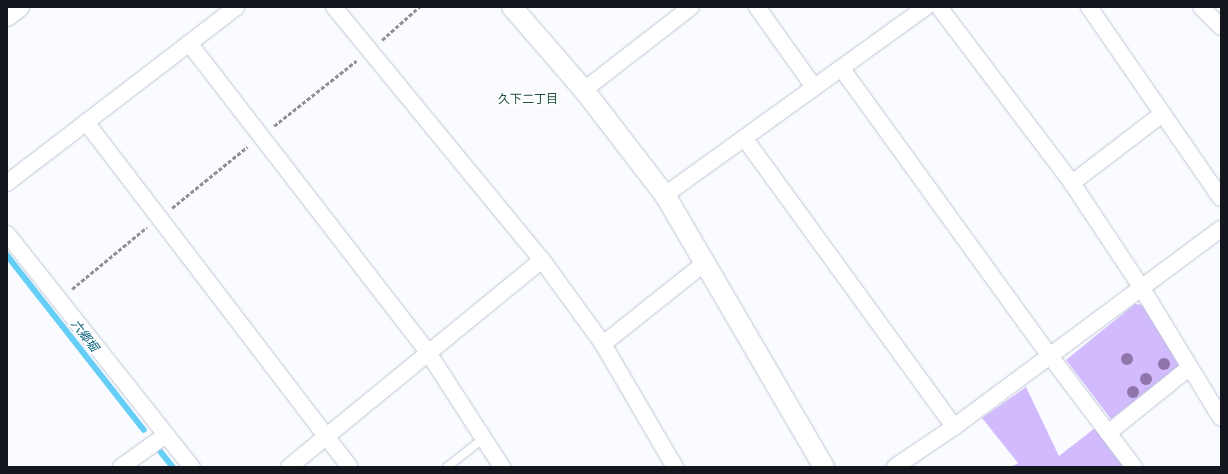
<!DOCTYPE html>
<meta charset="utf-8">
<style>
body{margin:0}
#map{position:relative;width:1228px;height:474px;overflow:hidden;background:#fafbff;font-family:"DM Sans","Noto Sans JP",sans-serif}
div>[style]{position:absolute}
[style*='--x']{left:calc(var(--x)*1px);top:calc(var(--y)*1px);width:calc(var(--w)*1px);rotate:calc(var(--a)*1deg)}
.green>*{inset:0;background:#d1bafd}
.stream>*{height:5.5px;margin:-2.75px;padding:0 2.75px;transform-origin:2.75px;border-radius:2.75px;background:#64cef6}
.path>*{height:2.5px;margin-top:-1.25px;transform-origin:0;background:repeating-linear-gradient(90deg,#8f9196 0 4px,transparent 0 6px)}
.roads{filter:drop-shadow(0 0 1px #bdc6d5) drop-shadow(0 0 1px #bdc6d5)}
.service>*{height:8px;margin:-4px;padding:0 4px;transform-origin:4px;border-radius:4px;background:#fff}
.minor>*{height:16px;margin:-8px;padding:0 8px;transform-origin:8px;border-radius:8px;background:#fff}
.tertiary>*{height:20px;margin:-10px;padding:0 10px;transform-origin:10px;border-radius:10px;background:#fff}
.trees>*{width:12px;height:12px;margin:-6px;border-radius:50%;background:#8f75aa}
span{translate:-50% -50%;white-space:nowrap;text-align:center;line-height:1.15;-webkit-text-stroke:4px #fff;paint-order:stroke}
.neighbourhood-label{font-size:12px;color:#1c4d3e}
.water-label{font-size:12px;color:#005e78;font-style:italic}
.frame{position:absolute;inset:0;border:8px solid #13161c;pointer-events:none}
</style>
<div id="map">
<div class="green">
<i style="clip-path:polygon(1135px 304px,1144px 305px,1180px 367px,1111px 419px,1066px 360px)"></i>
<i style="clip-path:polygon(1026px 387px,1059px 456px,1095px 428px,1126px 467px,1011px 467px,1018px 463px,982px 418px)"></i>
</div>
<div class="stream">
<i style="--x:7;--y:255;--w:222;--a:51.9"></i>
<i style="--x:161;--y:452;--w:19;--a:51"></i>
</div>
<div class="path">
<i style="--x:382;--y:40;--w:50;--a:-41.7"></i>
<i style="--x:274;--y:126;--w:105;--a:-38.4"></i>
<i style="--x:172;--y:208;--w:97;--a:-39.1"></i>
<i style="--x:72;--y:289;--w:97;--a:-39.6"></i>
</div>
<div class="roads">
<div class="service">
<i style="--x:447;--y:467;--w:47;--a:-38.1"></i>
</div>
<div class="minor">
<i style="--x:334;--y:7;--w:328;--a:50.6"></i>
<i style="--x:542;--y:260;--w:104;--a:54"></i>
<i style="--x:603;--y:344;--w:143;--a:59.7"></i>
<i style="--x:757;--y:7;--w:98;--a:54.5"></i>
<i style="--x:939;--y:7;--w:221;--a:52.9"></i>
<i style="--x:1072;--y:183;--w:125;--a:56.4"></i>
<i style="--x:1141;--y:287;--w:153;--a:58.6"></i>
<i style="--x:1089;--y:7;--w:232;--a:55.4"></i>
<i style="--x:1201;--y:7;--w:28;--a:45"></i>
<i style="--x:189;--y:43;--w:393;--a:52.3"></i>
<i style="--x:429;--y:354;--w:135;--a:57.1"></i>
<i style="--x:842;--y:69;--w:354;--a:54.1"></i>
<i style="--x:1050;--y:356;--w:139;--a:52.9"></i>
<i style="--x:584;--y:90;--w:135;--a:-37.8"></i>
<i style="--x:86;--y:122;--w:434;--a:52.6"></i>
<i style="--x:745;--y:139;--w:356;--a:54"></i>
<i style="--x:7;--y:183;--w:289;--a:-37.5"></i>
<i style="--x:1072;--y:183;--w:112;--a:-37.4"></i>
<i style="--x:665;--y:195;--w:322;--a:-35.8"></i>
<i style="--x:7;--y:234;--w:298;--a:51.6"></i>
<i style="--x:603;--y:344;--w:132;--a:-38.5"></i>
<i style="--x:1108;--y:433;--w:105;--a:-38.8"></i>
<i style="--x:121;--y:467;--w:55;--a:-35.4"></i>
<i style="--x:289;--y:467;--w:327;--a:-39.3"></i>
<i style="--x:895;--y:467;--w:71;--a:-34.1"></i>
<i style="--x:954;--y:427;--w:332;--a:-36.6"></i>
</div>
<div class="tertiary">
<i style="--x:512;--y:7;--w:110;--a:49.1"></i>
<i style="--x:584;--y:90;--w:133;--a:52.4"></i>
<i style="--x:665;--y:195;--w:315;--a:59.7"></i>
<i style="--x:7;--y:16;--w:15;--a:-37"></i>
</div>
</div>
<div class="trees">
<i style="left:1127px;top:359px"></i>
<i style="left:1164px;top:364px"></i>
<i style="left:1146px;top:379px"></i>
<i style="left:1133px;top:392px"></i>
</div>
<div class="neighbourhood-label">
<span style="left:528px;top:100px">久下二丁目</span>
</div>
<div class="water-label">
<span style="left:84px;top:336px;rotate:52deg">六郷堀</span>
</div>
<div class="frame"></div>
</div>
